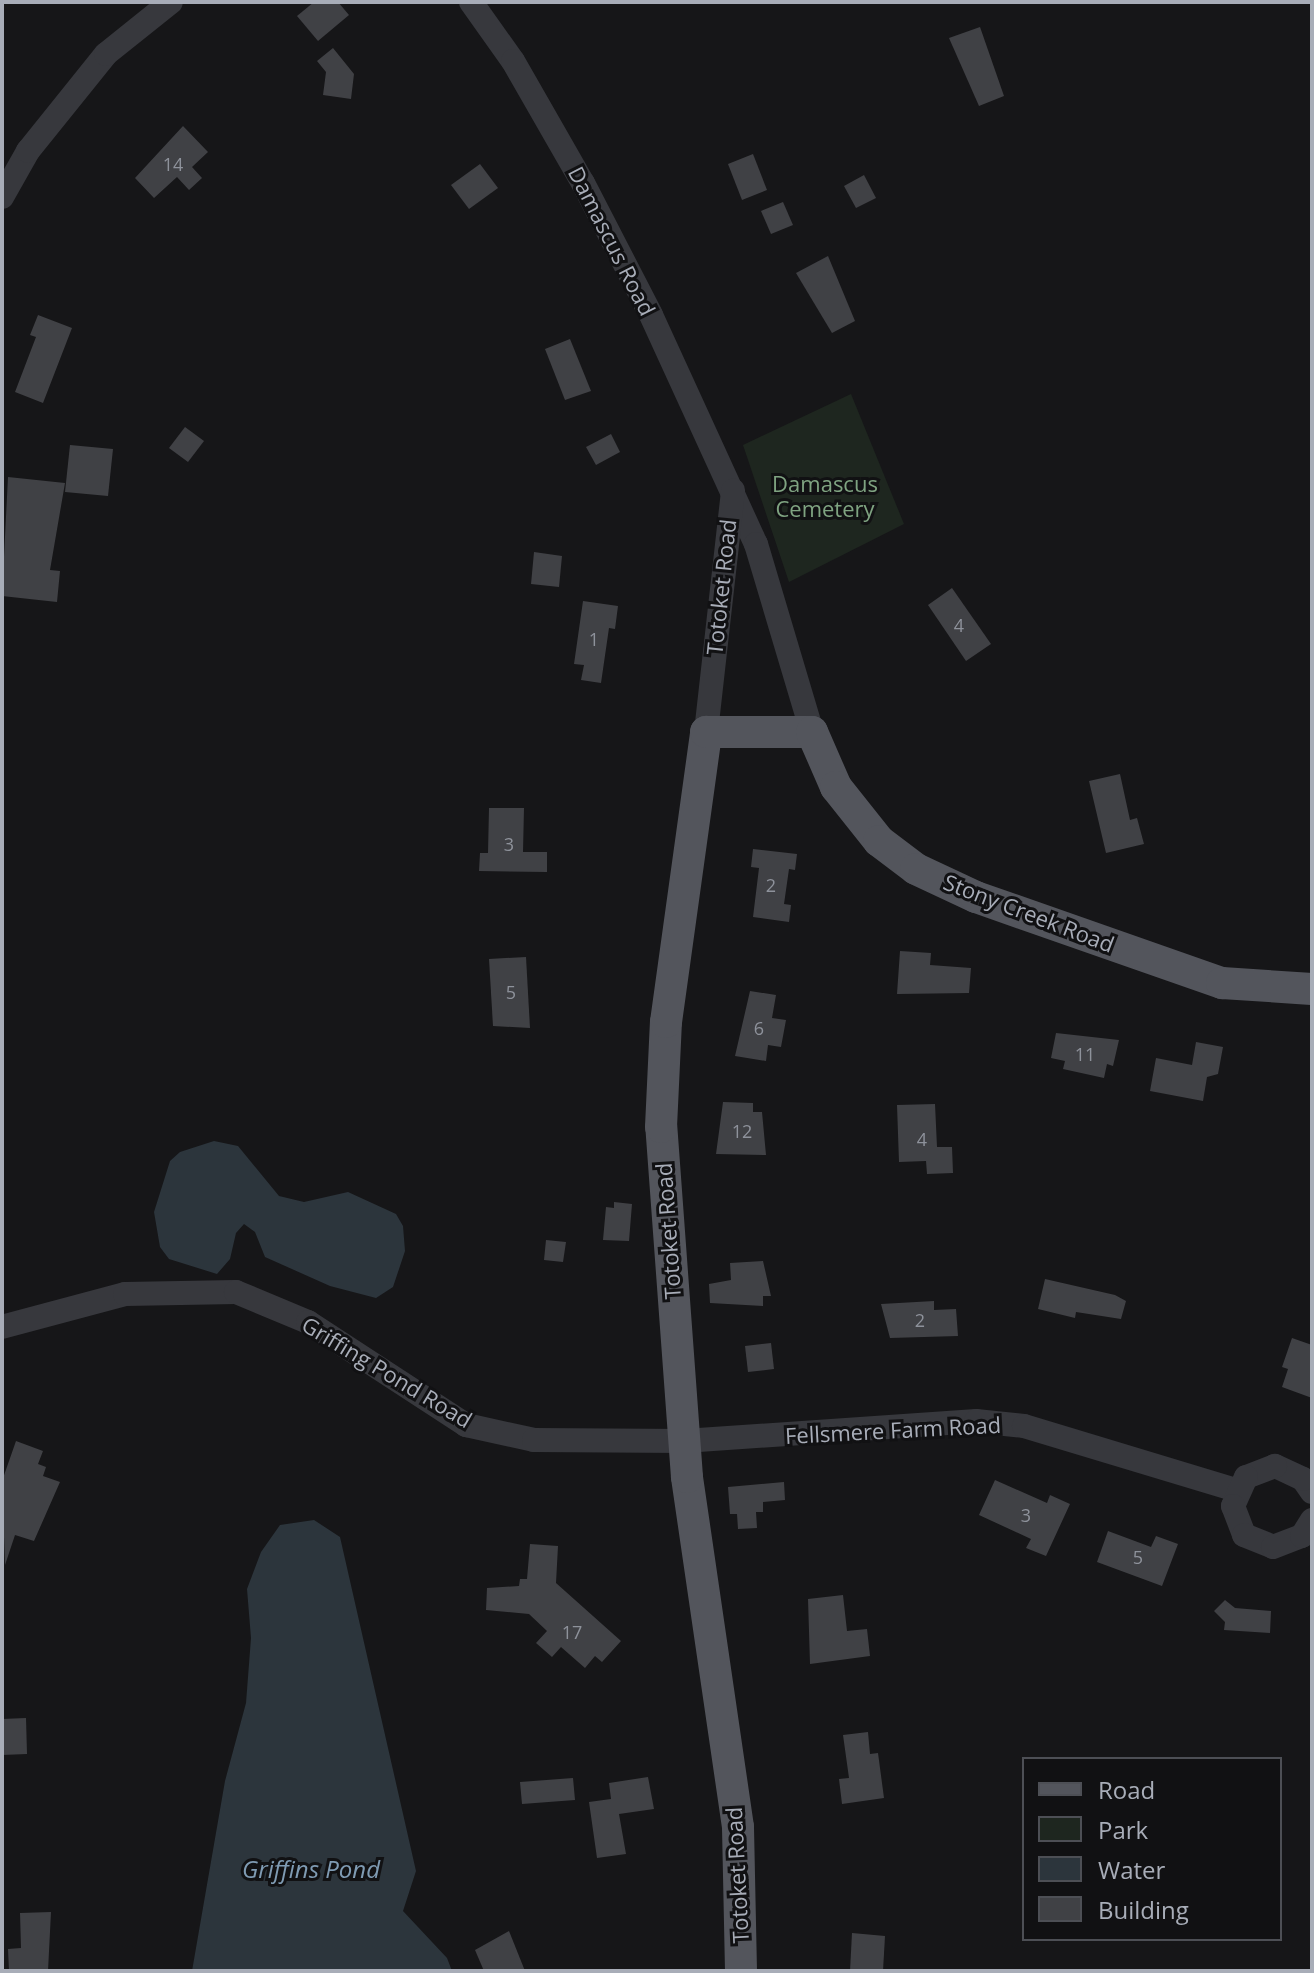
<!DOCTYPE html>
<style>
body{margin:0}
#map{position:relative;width:1314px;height:1973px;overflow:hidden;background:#161618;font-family:"Open Sans",sans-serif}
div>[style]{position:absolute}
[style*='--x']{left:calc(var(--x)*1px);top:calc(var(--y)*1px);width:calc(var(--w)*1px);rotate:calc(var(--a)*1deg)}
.green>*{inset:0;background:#1e261f}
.water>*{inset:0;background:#2c353c}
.building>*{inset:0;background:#404145}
.minor>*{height:24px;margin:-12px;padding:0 12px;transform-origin:12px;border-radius:12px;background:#37383d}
.major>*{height:32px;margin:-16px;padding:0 16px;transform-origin:16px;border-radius:16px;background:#53555c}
span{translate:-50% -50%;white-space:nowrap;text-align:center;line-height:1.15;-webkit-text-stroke:6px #111113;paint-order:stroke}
.number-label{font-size:18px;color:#8e929b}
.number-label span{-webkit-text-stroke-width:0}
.street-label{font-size:22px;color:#a8adb8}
.park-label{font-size:22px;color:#7fa381}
.water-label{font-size:24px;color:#7f9bb3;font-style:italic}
.frame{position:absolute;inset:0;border:4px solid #a8adb8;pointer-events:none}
.legend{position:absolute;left:1022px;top:1757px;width:260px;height:184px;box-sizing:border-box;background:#111113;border:2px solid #4d4f55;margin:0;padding:10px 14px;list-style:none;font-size:24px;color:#a8adb8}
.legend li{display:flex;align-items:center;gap:16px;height:40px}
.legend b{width:40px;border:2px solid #4d4f55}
</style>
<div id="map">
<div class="green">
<i style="clip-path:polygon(851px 394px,904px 524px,789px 582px,743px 445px)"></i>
</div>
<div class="water">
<i style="clip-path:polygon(214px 1141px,238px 1146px,279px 1196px,304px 1202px,348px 1192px,396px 1214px,403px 1226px,405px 1251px,393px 1287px,376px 1298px,330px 1286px,265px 1257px,255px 1232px,244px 1224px,236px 1233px,230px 1259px,217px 1274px,169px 1259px,160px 1247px,154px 1212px,170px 1161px,180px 1152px)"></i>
<i style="clip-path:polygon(314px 1520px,340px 1537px,416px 1871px,403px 1911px,447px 1958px,452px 1971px,192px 1971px,225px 1781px,246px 1703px,251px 1638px,247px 1589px,261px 1552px,280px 1525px)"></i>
</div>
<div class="building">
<i style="clip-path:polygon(314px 2px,338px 2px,349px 15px,318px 41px,297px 16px)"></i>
<i style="clip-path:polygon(980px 27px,1004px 96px,979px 106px,949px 38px)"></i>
<i style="clip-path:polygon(333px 48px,354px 74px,351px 99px,323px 95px,326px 72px,317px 61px)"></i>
<i style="clip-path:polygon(183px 126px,208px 152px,192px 167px,202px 178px,189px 190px,177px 177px,154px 198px,135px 178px)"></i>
<i style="clip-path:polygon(753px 154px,767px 190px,742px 200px,728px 164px)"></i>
<i style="clip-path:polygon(480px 164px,498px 188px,469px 209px,451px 185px)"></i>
<i style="clip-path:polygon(864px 175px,876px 198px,856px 208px,844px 186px)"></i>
<i style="clip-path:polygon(783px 202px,793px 225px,771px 234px,761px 211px)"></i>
<i style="clip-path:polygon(828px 256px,855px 321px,832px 333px,796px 273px)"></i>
<i style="clip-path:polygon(38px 315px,72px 328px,43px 403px,15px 392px,36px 337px,30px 335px)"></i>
<i style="clip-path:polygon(570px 339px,591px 391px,565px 400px,545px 349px)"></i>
<i style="clip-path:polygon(185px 427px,204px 441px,188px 462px,169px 448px)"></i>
<i style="clip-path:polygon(611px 434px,620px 452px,596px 465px,586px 447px)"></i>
<i style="clip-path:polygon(70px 445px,113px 449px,108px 496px,65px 492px)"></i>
<i style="clip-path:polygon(8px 477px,65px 483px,50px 570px,60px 571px,57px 602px,2px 596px)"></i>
<i style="clip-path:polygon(534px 552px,562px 556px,559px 587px,531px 584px)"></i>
<i style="clip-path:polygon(952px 588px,991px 644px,966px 661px,928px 605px)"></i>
<i style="clip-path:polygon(583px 601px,618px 606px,615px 629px,609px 628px,601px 683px,581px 680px,584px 665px,574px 664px)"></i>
<i style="clip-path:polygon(1120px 774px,1130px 820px,1137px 818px,1144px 844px,1106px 853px,1089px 781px)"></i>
<i style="clip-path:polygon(489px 808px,524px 808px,523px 852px,547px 852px,547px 872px,479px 871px,480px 853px,488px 853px)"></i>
<i style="clip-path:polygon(753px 849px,797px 854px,795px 870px,789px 869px,784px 904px,791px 905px,789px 922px,753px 917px,759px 868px,751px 867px)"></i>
<i style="clip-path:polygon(900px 951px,931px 953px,930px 965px,971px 968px,969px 993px,897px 994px)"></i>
<i style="clip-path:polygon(526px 957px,530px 1028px,493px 1026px,489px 959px)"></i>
<i style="clip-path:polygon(750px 991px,776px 995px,772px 1018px,786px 1020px,781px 1047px,768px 1045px,766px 1061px,735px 1056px)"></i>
<i style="clip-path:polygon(1056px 1033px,1119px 1040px,1113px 1066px,1107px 1064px,1104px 1078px,1063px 1069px,1065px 1061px,1051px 1058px)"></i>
<i style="clip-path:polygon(1196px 1042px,1223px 1047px,1218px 1074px,1207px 1077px,1203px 1101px,1150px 1091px,1156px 1058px,1192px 1065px)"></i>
<i style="clip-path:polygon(723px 1102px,753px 1103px,753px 1112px,762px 1112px,766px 1155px,716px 1154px)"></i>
<i style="clip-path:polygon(935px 1104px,937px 1147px,952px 1147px,953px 1173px,927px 1174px,926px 1161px,899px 1162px,897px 1105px)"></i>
<i style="clip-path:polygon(614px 1202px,632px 1204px,629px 1241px,603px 1240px,606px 1207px,614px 1208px)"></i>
<i style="clip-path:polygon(546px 1240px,566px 1242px,563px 1262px,544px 1260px)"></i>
<i style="clip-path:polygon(763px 1261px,771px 1296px,763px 1296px,763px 1306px,710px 1303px,709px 1284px,731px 1280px,730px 1263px)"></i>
<i style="clip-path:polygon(1045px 1279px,1115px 1295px,1126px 1301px,1121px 1319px,1076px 1312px,1075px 1318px,1038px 1309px)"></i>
<i style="clip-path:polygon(934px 1301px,934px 1310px,956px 1309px,958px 1336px,890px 1338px,881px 1304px)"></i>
<i style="clip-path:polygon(1292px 1338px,1312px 1345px,1312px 1398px,1282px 1387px,1288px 1369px,1282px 1367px)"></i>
<i style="clip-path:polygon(771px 1343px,774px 1369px,748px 1372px,745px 1346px)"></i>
<i style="clip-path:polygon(16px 1441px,43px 1451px,38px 1464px,46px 1467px,43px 1476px,60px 1482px,34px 1541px,15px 1535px,5px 1565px,2px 1481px)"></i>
<i style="clip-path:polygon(995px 1480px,1047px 1503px,1050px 1495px,1070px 1504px,1046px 1556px,1026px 1548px,1031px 1539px,979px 1515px)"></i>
<i style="clip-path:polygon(784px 1482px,785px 1500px,763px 1502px,763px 1512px,756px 1512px,757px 1528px,738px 1529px,737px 1514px,730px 1514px,728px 1487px)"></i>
<i style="clip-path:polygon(1108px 1531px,1151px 1547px,1156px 1536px,1178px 1544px,1162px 1586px,1097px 1562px)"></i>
<i style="clip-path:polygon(530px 1544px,558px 1546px,556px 1583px,621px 1641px,602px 1662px,595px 1656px,585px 1668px,561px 1647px,552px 1657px,536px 1643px,547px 1631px,529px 1614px,486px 1610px,487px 1588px,519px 1586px,520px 1579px,527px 1579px)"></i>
<i style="clip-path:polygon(843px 1595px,847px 1631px,867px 1629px,870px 1656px,810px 1664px,808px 1599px)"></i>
<i style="clip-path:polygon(1225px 1600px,1235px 1608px,1271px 1611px,1270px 1633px,1224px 1630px,1225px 1622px,1214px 1611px)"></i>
<i style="clip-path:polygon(26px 1718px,27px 1754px,2px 1755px,2px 1719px)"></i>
<i style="clip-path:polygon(868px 1732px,870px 1754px,878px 1753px,884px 1798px,842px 1804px,839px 1779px,849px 1778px,843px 1735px)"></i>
<i style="clip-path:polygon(648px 1777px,654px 1809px,619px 1814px,626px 1854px,597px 1858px,589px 1802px,611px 1799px,609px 1783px)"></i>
<i style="clip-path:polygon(573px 1778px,575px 1800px,522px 1804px,520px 1782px)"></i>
<i style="clip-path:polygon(51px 1912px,48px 1971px,9px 1971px,8px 1949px,21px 1948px,20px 1913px)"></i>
<i style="clip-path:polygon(509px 1931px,525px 1971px,484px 1971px,475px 1950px)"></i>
<i style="clip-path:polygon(852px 1933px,885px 1936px,883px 1971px,850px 1971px)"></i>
</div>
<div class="minor">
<i style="--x:471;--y:2;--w:72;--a:54.6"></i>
<i style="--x:513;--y:61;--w:141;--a:60.2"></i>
<i style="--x:583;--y:183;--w:148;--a:62.7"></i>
<i style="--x:651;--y:315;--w:252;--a:65.4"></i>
<i style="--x:756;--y:544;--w:196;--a:73.4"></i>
<i style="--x:2;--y:197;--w:53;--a:-60.5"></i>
<i style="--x:28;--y:151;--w:124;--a:-51.2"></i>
<i style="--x:106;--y:54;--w:83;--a:-38.7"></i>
<i style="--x:706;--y:732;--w:243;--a:-83.6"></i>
<i style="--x:2;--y:1327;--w:127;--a:-15"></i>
<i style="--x:125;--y:1294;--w:111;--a:-1"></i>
<i style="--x:236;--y:1292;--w:78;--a:22.6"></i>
<i style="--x:308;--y:1322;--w:189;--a:33.1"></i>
<i style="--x:466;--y:1425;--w:70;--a:12.4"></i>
<i style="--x:534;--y:1440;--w:150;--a:0.4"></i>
<i style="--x:684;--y:1441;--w:293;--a:-3.9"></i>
<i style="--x:976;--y:1421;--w:48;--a:5.9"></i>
<i style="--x:1024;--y:1426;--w:221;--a:16.8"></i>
<i style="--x:1312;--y:1492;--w:16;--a:-125"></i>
<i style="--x:1303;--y:1479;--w:31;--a:-155"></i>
<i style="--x:1275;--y:1466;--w:31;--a:159"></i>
<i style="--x:1246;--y:1477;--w:32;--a:114"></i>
<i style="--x:1233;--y:1506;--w:31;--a:69"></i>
<i style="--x:1244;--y:1535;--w:31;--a:22"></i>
<i style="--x:1273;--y:1547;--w:31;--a:-21"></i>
<i style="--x:1302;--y:1536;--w:19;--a:-58"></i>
</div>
<div class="major">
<i style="--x:741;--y:1971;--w:144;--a:-91.2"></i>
<i style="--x:738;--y:1827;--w:354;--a:-98.3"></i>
<i style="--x:687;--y:1477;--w:351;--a:-94.2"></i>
<i style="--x:661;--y:1127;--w:105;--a:-87.3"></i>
<i style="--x:666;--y:1022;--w:293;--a:-82.1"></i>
<i style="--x:706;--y:732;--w:106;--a:0"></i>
<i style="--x:812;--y:732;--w:60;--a:66.4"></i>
<i style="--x:836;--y:787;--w:69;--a:51.5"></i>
<i style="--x:879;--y:841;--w:46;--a:37.1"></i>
<i style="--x:916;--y:869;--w:66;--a:25"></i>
<i style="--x:976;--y:897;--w:261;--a:19.3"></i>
<i style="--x:1222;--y:983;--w:90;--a:3.8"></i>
</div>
<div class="number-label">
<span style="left:173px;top:164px">14</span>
<span style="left:959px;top:625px">4</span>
<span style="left:594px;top:639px">1</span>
<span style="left:509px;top:844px">3</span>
<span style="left:771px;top:885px">2</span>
<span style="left:511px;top:992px">5</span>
<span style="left:759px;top:1028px">6</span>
<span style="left:1085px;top:1054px">11</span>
<span style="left:742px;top:1131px">12</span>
<span style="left:922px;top:1139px">4</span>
<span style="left:920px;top:1320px">2</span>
<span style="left:1026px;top:1515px">3</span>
<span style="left:1138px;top:1557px">5</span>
<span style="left:572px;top:1632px">17</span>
</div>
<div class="street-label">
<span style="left:612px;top:241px;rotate:63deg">Damascus Road</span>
<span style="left:721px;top:587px;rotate:-84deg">Totoket Road</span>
<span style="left:1029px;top:913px;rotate:21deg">Stony Creek Road</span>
<span style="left:668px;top:1231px;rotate:-94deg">Totoket Road</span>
<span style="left:387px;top:1372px;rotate:31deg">Griffing Pond Road</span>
<span style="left:893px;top:1430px;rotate:-3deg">Fellsmere Farm Road</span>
<span style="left:737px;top:1875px;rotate:-93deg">Totoket Road</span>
</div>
<div class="park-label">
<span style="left:825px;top:496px">Damascus<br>Cemetery</span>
</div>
<div class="water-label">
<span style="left:311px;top:1869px">Griffins Pond</span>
</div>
<div class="frame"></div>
<ul class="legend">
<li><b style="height:10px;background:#53555c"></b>Road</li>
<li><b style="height:22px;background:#1e261f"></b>Park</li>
<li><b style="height:22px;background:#2c353c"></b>Water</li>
<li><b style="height:22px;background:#404145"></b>Building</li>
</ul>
</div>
